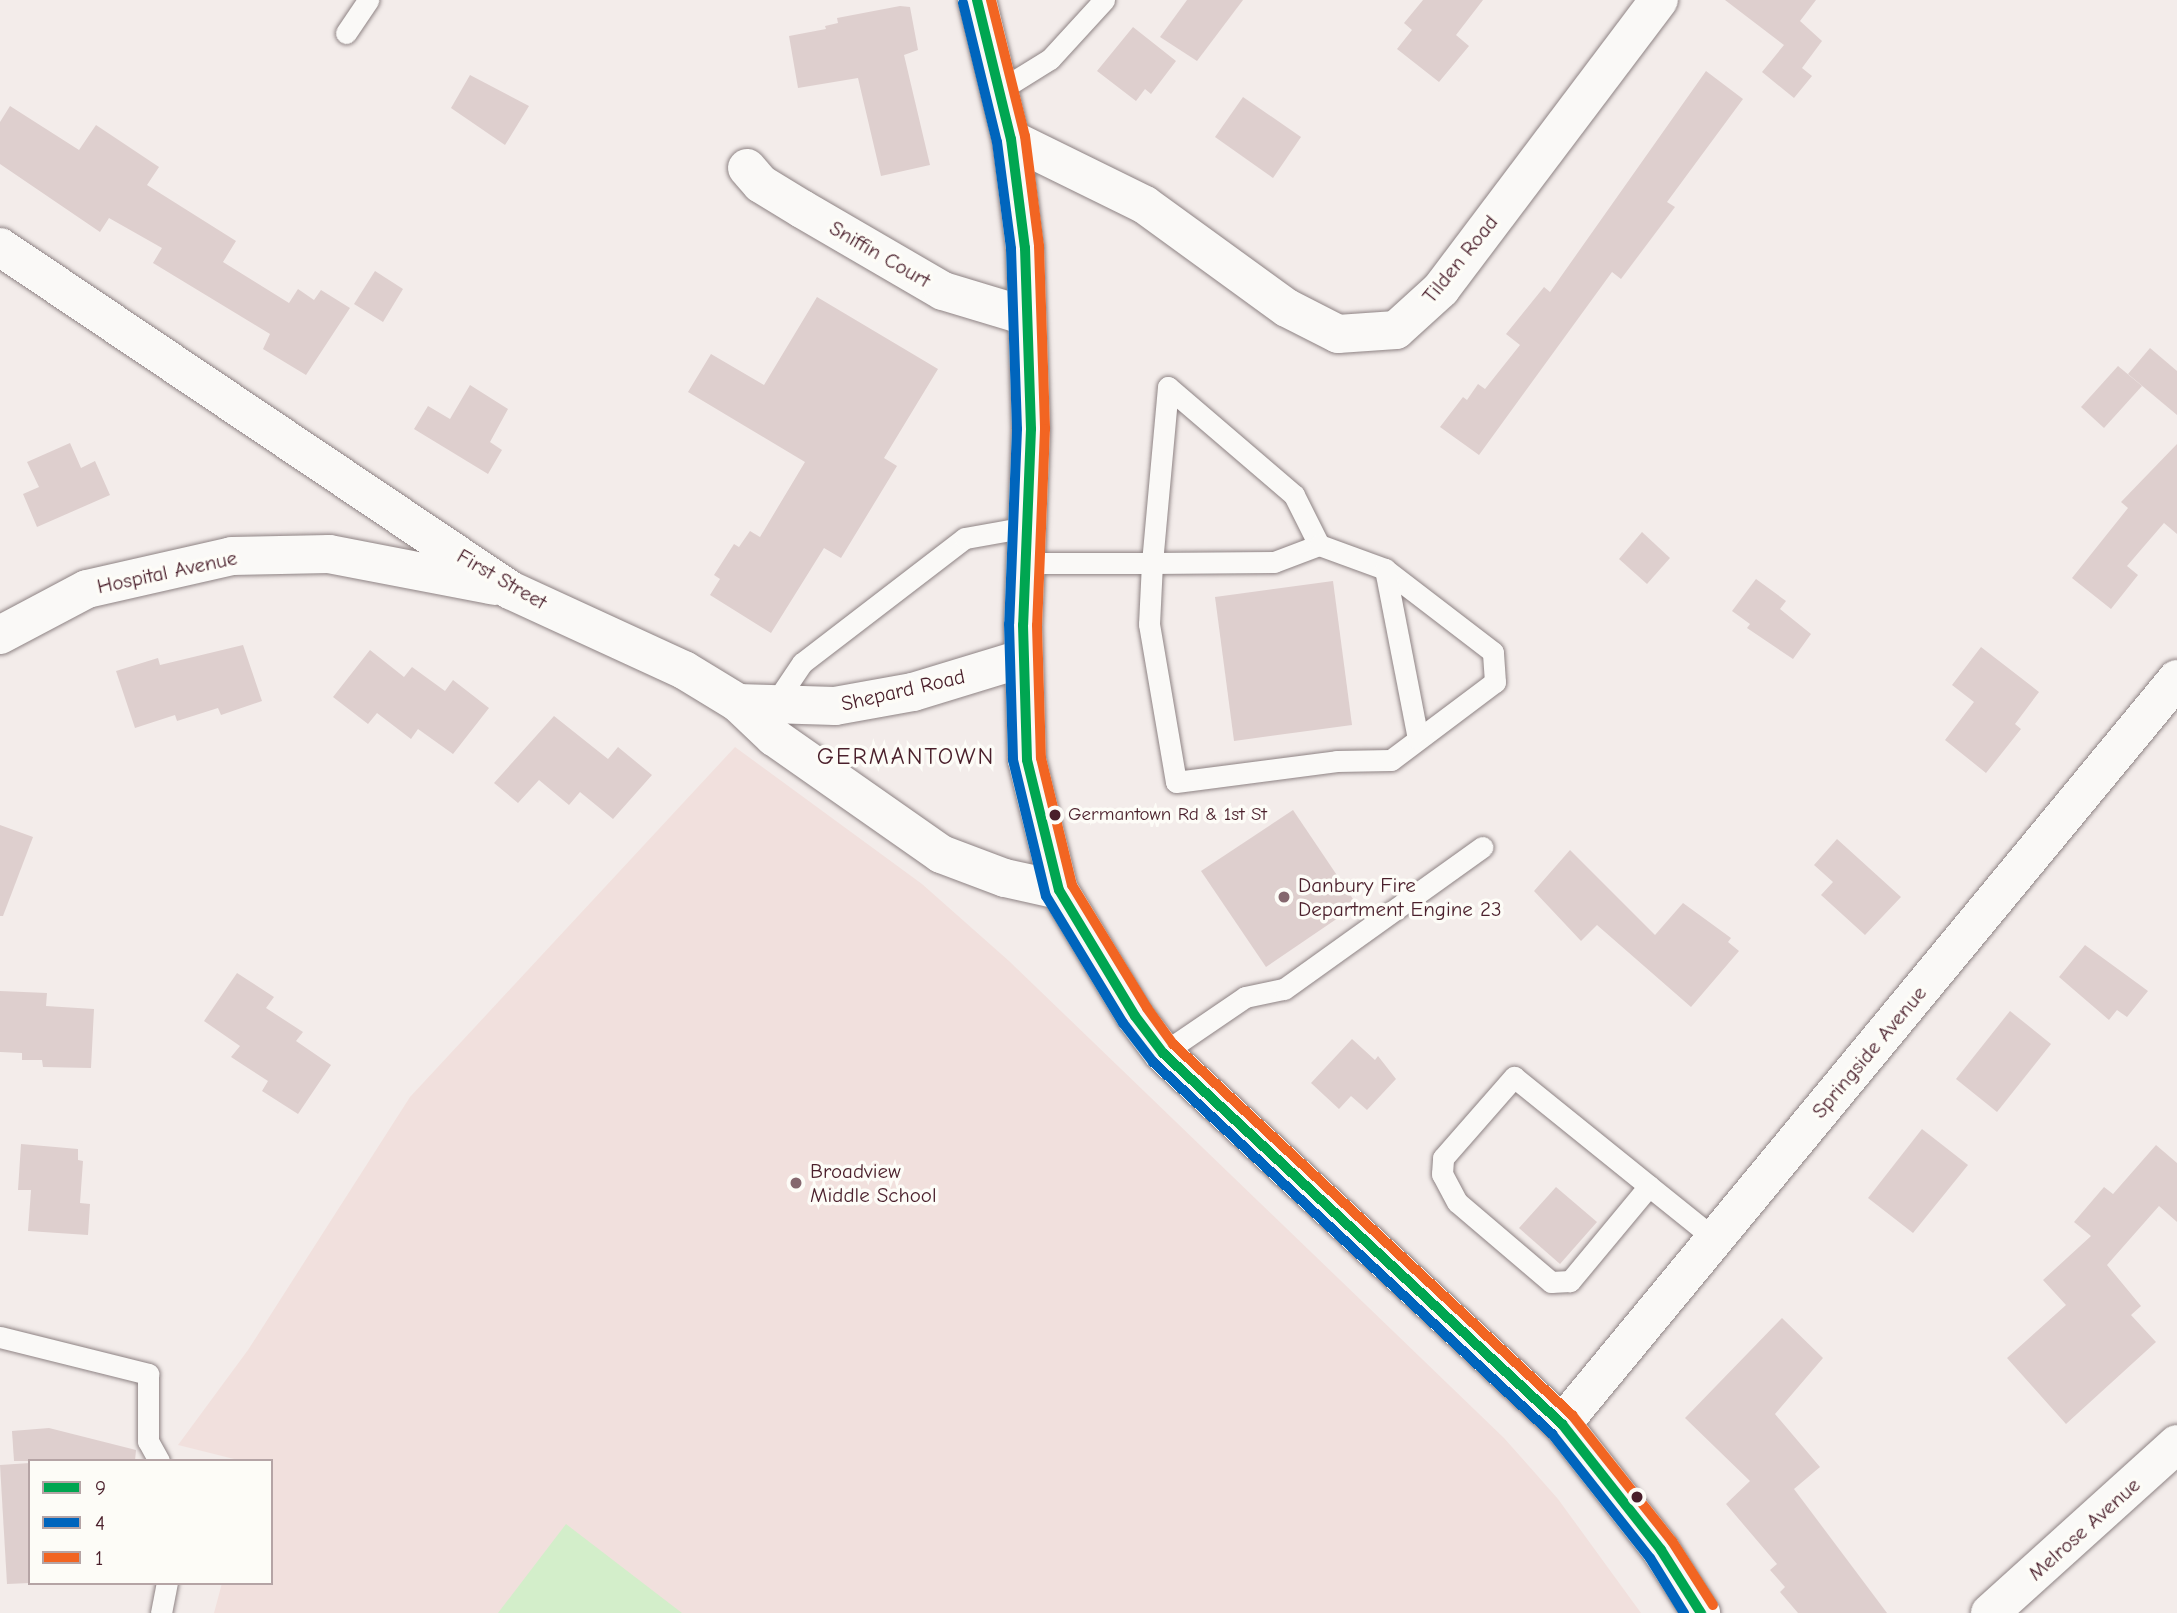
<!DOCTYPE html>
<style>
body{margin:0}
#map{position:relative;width:2177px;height:1613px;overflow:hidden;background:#f3ecea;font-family:"Comic Neue",sans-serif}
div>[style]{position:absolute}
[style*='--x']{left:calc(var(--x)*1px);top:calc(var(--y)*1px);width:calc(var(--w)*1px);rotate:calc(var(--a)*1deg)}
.built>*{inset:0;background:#f1e0dd}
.green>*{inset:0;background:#d3eeca}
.building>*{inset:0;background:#decfce}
.roads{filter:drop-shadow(0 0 2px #8e8384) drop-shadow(0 0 2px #8e8384)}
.lane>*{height:21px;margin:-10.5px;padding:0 10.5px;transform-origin:10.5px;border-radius:10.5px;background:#faf9f7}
.street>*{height:38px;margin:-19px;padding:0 19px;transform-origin:19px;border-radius:19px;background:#faf9f7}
.secondary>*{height:38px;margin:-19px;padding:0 19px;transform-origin:19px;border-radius:19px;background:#faf9f7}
.bus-1>*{height:10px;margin:-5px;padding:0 5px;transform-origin:5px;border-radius:5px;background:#00a651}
.bus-2>*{height:10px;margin:-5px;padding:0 5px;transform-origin:5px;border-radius:5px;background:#0065bd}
.bus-3>*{height:10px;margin:-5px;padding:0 5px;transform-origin:5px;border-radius:5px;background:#f26522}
.dots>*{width:19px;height:19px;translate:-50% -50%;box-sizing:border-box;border:4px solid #fdfcf7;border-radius:50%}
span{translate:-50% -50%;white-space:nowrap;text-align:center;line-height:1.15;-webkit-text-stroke:7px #fdfcf7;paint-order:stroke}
.bus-label{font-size:19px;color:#4a1f2b}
.left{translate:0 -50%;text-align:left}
.street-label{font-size:21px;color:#4a1f2b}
.poi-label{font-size:21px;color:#4a1f2b}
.quarter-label{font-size:24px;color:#4a1f2b;letter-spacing:2px}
.legend{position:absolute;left:28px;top:1459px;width:245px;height:126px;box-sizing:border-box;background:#fdfcf7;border:2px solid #b5a4a5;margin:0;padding:9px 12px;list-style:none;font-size:21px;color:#4a1f2b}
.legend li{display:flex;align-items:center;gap:14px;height:35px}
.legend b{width:35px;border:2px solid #b5a4a5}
</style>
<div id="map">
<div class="built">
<i style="clip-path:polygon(735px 747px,922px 884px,1009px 961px,1504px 1438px,1558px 1499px,1641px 1613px,214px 1613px,222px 1583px,271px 1583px,271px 1461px,242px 1461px,178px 1445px,248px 1350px,410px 1097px)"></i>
</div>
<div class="green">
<i style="clip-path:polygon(566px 1524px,682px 1613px,498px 1613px)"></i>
</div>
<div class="building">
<i style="clip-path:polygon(1187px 0,1243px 0,1197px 61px,1160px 37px)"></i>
<i style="clip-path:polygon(1423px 0,1483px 0,1456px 35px,1469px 46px,1439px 82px,1397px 49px,1412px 30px,1404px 23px)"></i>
<i style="clip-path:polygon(1725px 0,1816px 0,1800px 21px,1822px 41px,1802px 68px,1812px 76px,1794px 98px,1762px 72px,1784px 45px)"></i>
<i style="clip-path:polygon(900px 6px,910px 7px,918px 50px,904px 55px,930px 165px,881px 176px,858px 78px,798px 88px,789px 36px,826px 29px,825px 26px,838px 23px,837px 18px)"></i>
<i style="clip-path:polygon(1133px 27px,1176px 61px,1151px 94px,1145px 89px,1136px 101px,1097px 71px)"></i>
<i style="clip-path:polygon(1706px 71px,1743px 99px,1667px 202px,1675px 207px,1621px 279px,1612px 272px,1479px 455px,1440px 427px,1463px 397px,1467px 400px,1478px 384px,1485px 389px,1520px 345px,1506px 334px,1544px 287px,1550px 292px)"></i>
<i style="clip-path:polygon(470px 75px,529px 106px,505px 145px,451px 108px)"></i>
<i style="clip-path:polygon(1243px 97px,1301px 137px,1273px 178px,1215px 137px)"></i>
<i style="clip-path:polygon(10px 106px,79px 150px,96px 125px,159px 167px,147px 185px,236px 241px,223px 262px,289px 303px,298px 289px,314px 300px,321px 290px,350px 308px,306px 375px,263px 349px,270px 334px,153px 263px,162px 248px,109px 218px,100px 232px,0 164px,0 122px)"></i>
<i style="clip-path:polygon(375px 271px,403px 289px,383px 322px,354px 304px)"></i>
<i style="clip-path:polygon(817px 297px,938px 369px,884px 458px,897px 466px,841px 558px,824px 548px,771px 633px,710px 595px,720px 579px,714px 575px,734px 544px,739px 547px,750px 531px,760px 537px,805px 462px,688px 392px,711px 354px,764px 385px)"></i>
<i style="clip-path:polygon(2150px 348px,2177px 371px,2177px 415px,2128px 374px)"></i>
<i style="clip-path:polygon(2118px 366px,2142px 386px,2104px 428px,2081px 407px)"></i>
<i style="clip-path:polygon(470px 385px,508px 409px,490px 442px,502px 450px,488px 474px,414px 429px,428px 406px,450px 419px)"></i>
<i style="clip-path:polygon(70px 443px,81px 468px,95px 461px,110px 495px,37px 527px,23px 494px,39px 487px,27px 462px)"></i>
<i style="clip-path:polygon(2177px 444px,2177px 534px,2164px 523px,2127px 566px,2138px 575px,2111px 609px,2072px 578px,2128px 508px,2121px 502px)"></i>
<i style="clip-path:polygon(1642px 532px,1670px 558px,1647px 584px,1619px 559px)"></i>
<i style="clip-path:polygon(1756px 579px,1786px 601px,1780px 609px,1811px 634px,1793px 659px,1747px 628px,1750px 624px,1732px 611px)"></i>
<i style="clip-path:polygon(1333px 581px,1352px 725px,1234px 741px,1215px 597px)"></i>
<i style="clip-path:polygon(243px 645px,262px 701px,221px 715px,218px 708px,177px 721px,175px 715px,135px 728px,116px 671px,158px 658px,160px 665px)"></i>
<i style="clip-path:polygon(1981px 647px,2039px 692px,2015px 724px,2021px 729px,1986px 773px,1945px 740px,1974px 702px,1952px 685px)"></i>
<i style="clip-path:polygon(370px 650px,404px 677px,412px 667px,445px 691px,453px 680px,489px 708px,453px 754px,418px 729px,411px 739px,377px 713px,368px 724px,333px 697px)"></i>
<i style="clip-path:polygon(554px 716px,608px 759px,618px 747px,652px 775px,613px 819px,580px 792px,569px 805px,539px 780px,518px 803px,494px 783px)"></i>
<i style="clip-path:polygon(1293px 810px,1357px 905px,1266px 967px,1201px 871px)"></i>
<i style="clip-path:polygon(0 825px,33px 837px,3px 916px,0 916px)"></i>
<i style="clip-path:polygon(1837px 839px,1901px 897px,1865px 935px,1821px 895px,1833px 882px,1814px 865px)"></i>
<i style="clip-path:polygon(1570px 850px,1655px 935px,1683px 903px,1731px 938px,1728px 942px,1739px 951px,1691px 1007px,1597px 925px,1581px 941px,1534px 891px)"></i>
<i style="clip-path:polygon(2085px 945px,2148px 991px,2127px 1017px,2117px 1010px,2109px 1020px,2059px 977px)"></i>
<i style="clip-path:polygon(237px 973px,274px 997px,266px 1008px,303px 1032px,296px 1041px,331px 1065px,298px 1114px,262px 1091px,268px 1081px,231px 1057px,240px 1046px,204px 1021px)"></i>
<i style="clip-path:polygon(0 991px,47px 993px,46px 1006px,94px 1009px,91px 1068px,43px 1067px,42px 1060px,22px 1060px,22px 1053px,0 1052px)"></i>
<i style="clip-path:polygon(2010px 1011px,2051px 1044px,1997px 1112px,1956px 1079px)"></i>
<i style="clip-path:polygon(1352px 1039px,1375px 1060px,1378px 1056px,1396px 1079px,1367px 1110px,1351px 1096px,1339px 1109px,1311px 1083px)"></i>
<i style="clip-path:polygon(1922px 1129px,1968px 1165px,1913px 1233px,1868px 1198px)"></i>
<i style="clip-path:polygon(21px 1144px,78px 1149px,78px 1160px,83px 1161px,80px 1203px,90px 1204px,88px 1235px,28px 1231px,31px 1190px,18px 1190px)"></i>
<i style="clip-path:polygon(2156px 1145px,2177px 1163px,2177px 1222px,2159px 1206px,2107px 1265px,2141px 1306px,2131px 1315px,2156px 1342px,2066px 1424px,2007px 1358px,2066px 1305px,2043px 1280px,2091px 1236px,2074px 1222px,2104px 1187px,2113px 1194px)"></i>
<i style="clip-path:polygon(1556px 1187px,1597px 1222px,1560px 1264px,1519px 1228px)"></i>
<i style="clip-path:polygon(1782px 1318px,1823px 1358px,1775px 1414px,1820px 1467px,1794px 1489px,1887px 1613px,1798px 1613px,1780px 1592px,1785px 1587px,1770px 1570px,1777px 1564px,1726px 1504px,1750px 1481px,1685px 1418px)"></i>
<i style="clip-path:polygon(49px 1428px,136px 1450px,135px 1461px,14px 1461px,12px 1431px)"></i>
<i style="clip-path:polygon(30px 1463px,30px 1583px,7px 1584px,0 1465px)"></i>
</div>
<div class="roads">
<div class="lane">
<i style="--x:346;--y:33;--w:40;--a:-56"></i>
<i style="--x:1000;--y:90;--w:59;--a:-31.8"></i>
<i style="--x:1050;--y:59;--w:80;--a:-47.5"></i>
<i style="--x:1026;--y:563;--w:126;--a:0"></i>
<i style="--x:1152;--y:563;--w:122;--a:-0.5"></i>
<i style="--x:1274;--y:562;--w:48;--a:-20.7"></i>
<i style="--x:1319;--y:545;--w:56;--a:-116.6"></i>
<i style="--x:1294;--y:495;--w:166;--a:-139.4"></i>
<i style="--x:1168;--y:387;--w:177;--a:95.2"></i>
<i style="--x:1152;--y:563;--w:61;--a:92.8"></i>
<i style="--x:1149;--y:624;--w:160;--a:80.3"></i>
<i style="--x:1176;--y:782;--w:162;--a:-7.4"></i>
<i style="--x:1337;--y:761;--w:54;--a:-1.1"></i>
<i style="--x:1391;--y:760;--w:130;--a:-36.9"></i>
<i style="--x:1495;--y:682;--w:30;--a:-94"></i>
<i style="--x:1493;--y:652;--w:136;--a:-142.5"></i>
<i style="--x:1385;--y:569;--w:70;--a:-160"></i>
<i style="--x:1385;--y:569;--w:173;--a:79"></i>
<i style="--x:773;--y:706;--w:52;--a:-56"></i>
<i style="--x:802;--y:663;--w:205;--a:-37.5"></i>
<i style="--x:965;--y:538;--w:63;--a:-10.1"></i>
<i style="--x:1163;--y:1053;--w:99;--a:-34.3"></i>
<i style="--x:1245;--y:997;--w:40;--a:-12"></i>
<i style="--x:1284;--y:989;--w:244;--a:-35.6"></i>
<i style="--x:1649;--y:1186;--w:124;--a:129.7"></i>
<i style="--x:1570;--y:1281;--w:19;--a:177"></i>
<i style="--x:1551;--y:1282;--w:123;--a:-139.6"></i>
<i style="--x:1457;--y:1202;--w:32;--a:-118"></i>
<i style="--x:1442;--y:1174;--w:16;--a:-86"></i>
<i style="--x:1443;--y:1158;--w:108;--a:-48.8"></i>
<i style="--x:1514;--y:1077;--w:174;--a:38.9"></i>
<i style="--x:1649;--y:1186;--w:85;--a:38.8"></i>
<i style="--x:0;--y:1337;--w:153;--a:14"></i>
<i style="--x:148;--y:1374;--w:67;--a:90"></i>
<i style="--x:148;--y:1441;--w:23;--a:61"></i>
<i style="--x:161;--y:1613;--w:31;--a:-79"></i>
</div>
<div class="street">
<i style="--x:1011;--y:139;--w:149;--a:26.2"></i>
<i style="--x:1145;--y:205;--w:175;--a:36"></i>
<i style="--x:1287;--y:308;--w:57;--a:27"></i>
<i style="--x:1338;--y:334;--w:58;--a:-3.9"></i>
<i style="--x:1396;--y:330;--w:61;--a:-42.3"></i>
<i style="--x:1441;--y:289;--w:362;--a:-53"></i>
<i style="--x:747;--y:168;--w:21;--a:49"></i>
<i style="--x:761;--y:184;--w:48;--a:31.4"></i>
<i style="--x:802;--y:209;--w:163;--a:30.2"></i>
<i style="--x:943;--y:291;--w:87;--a:16.8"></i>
<i style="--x:0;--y:247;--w:615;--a:33.92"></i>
<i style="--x:510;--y:590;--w:192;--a:24.7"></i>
<i style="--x:684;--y:670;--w:63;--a:31.4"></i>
<i style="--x:738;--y:703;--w:50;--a:43.4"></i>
<i style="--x:774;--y:737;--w:204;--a:35"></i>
<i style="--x:941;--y:854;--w:68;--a:20.6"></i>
<i style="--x:1005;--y:878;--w:55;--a:12.5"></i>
<i style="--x:0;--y:635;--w:98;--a:-27.9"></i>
<i style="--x:87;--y:589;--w:149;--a:-12.8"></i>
<i style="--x:232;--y:556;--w:97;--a:-1.2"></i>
<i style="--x:329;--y:554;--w:169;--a:10.9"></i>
<i style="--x:738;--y:703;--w:97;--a:1.8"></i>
<i style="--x:835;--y:706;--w:79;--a:-10.2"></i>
<i style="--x:913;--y:692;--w:116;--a:-17"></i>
<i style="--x:1562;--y:1424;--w:966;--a:-50.46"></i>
<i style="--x:1990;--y:1613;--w:252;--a:-42.1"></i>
</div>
<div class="secondary">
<i style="--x:977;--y:0;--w:143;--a:76.3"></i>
<i style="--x:1011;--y:139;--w:110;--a:82.7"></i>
<i style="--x:1025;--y:248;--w:181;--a:88.1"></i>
<i style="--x:1031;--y:429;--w:196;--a:92.3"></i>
<i style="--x:1023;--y:625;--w:135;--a:88.3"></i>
<i style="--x:1027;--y:760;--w:134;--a:76.2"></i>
<i style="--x:1059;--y:890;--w:147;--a:58.9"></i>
<i style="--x:1135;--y:1016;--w:46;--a:52.9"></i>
<i style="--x:1163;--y:1053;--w:545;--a:42.92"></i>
<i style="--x:1562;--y:1424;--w:160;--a:51.8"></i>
<i style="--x:1661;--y:1550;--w:75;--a:57.6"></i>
</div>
</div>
<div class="bus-1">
<i style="--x:977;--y:0;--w:143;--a:76.3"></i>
<i style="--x:1011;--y:139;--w:110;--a:82.7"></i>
<i style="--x:1025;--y:248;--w:181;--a:88.1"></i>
<i style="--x:1031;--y:429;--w:196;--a:92.3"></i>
<i style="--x:1023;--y:625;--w:135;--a:88.3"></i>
<i style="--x:1027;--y:760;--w:134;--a:76.2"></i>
<i style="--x:1059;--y:890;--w:147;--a:58.9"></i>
<i style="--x:1135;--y:1016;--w:46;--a:52.9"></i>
<i style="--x:1163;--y:1053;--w:545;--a:42.92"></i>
<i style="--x:1562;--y:1424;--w:160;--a:51.8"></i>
<i style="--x:1661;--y:1550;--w:75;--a:57.6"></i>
</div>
<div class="bus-2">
<i style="--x:963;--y:3;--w:143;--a:76.3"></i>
<i style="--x:997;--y:142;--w:108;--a:82.5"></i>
<i style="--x:1011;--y:249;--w:180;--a:88.1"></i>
<i style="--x:1017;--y:429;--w:195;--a:92.3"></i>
<i style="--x:1009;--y:624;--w:136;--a:88.3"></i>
<i style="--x:1013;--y:760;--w:140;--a:76.4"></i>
<i style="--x:1046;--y:896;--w:149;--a:58.8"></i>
<i style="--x:1123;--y:1023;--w:49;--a:52.4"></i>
<i style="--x:1153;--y:1062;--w:546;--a:42.99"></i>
<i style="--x:1552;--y:1434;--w:158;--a:51.7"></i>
<i style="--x:1650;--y:1558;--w:65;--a:58.3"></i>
</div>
<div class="bus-3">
<i style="--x:991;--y:0;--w:140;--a:76"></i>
<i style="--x:1025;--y:136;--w:111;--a:82.7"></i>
<i style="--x:1039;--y:246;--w:183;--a:88.1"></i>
<i style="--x:1045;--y:429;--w:196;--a:92.3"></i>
<i style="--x:1037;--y:625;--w:133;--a:88.3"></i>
<i style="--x:1041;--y:758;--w:131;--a:76.3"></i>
<i style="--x:1072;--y:885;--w:144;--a:58.6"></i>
<i style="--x:1147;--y:1008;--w:44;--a:54.2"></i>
<i style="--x:1173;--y:1044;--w:545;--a:42.92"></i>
<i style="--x:1572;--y:1415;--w:161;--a:51.6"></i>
<i style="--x:1672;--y:1541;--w:76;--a:57.4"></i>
</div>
<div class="dots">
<i style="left:1055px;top:815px;background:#4a1f2b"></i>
<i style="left:1284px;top:897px;background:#85676e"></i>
<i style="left:796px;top:1183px;background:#85676e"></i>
<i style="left:1637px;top:1497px;background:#4a1f2b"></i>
</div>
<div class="bus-label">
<span class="left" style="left:1068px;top:815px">Germantown Rd &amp; 1st St</span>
</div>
<div class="street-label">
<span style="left:880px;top:254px;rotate:30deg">Sniffin Court</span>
<span style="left:1460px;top:259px;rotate:-51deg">Tilden Road</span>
<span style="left:167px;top:572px;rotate:-12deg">Hospital Avenue</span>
<span style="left:502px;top:579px;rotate:30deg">First Street</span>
<span style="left:903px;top:690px;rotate:-13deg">Shepard Road</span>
<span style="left:1869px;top:1052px;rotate:-50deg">Springside Avenue</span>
<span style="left:2084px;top:1529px;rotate:-42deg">Melrose Avenue</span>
</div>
<div class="poi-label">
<span class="left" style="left:1298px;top:897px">Danbury Fire<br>Department Engine 23</span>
<span class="left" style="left:810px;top:1183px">Broadview<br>Middle School</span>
</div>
<div class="quarter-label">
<span style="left:906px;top:757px">GERMANTOWN</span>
</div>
<ul class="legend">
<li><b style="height:9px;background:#00a651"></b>9</li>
<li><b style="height:9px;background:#0065bd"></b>4</li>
<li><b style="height:9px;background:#f26522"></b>1</li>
</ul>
</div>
